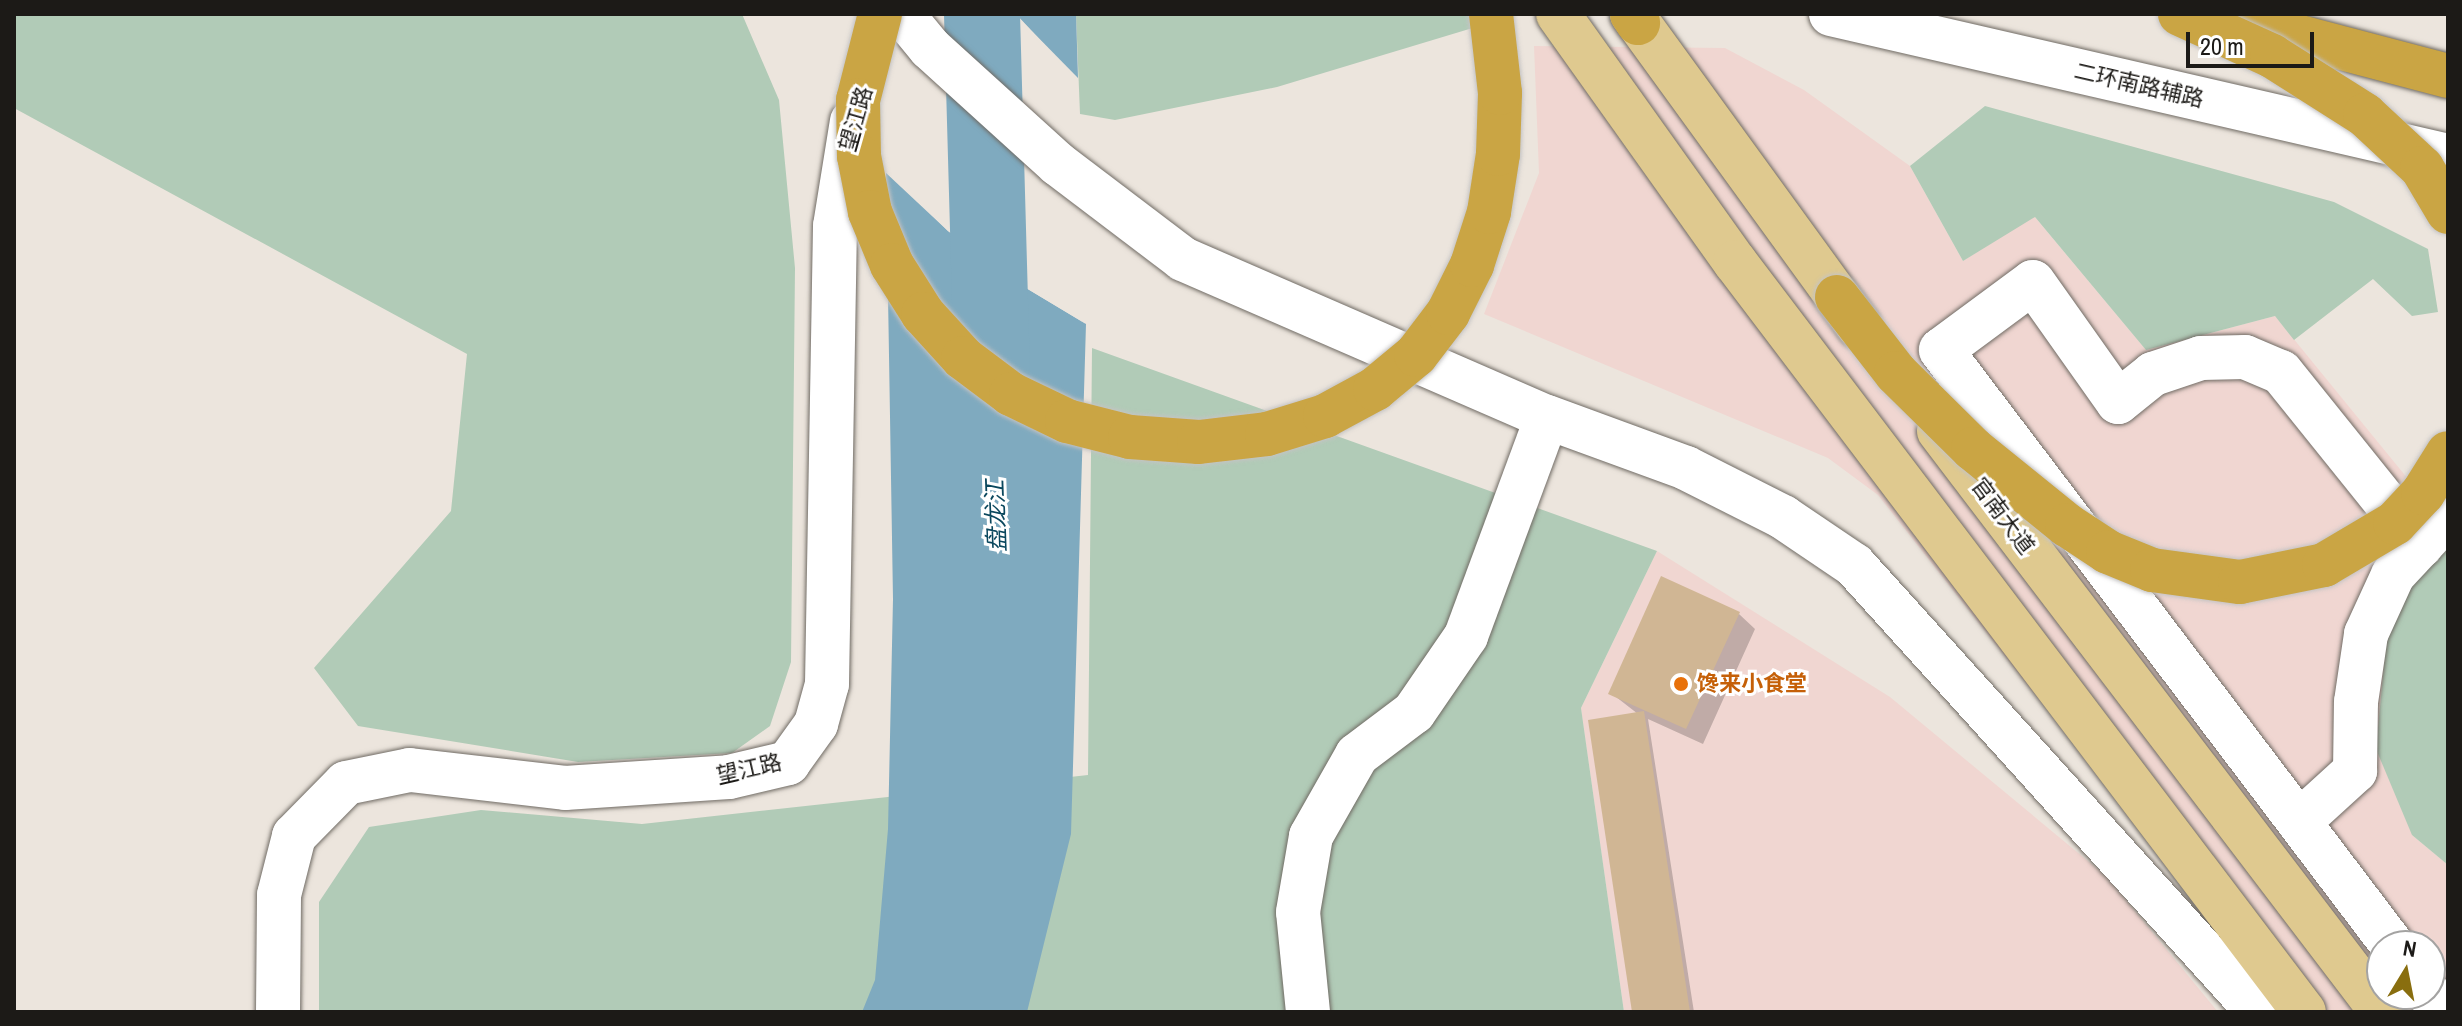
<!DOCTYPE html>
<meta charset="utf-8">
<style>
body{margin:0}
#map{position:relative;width:2462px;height:1026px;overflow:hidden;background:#ece5dd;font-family:"Archivo Narrow","Noto Sans SC",sans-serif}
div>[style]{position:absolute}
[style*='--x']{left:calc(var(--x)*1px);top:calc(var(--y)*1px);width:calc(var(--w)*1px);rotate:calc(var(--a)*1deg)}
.commercial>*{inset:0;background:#f0d6d1}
.green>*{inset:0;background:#b1cbb7}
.water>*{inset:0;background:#7faabf}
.pier>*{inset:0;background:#ece5dd}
.shadow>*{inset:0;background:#0003}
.river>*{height:76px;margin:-38px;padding:0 38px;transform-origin:38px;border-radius:38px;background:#7faabf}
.building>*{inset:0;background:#d0b694}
.roads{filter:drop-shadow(0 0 2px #706b64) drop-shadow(0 0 2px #706b64)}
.minor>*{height:44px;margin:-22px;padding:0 22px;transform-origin:22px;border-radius:22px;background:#fff}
.major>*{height:44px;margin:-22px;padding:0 22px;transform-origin:22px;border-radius:22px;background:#dfc98f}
.highway>*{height:44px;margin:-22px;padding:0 22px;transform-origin:22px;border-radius:22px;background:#caa544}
.bridges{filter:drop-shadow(0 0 2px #c4c3c3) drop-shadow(0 0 2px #c4c3c3)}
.highway-bridge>*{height:44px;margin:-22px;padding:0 22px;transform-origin:22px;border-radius:22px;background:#caa544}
.dots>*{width:22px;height:22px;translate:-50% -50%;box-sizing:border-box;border:4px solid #fff;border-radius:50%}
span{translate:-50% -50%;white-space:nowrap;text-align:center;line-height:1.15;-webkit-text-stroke:6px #fff;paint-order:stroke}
.street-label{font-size:22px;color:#1c1a17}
.food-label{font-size:22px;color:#c56008;font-weight:700}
.left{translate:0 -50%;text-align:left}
.water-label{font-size:24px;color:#0a475d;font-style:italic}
.frame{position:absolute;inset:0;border:16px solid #1c1a17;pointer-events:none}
.north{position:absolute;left:2366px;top:930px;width:80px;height:80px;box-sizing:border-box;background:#fff;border:2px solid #a4a3a2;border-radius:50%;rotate:10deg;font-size:22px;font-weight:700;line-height:32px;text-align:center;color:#1c1a17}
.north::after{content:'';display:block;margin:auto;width:28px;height:36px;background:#896e0f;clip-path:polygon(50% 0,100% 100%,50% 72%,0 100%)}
.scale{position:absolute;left:2186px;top:32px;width:128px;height:36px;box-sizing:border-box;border:4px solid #1c1a17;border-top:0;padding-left:10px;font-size:24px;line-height:28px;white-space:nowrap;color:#1c1a17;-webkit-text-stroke:6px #fff;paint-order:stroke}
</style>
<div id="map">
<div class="commercial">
<i style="clip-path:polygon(evenodd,1534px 46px,1725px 48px,1804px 90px,1910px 166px,1963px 261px,2034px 216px,2146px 350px,2275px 316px,2448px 528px,2412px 835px,2448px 865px,2448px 1012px,2285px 1012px,1878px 495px,1828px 458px,1484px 314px,1539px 173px,1534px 46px,2382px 946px,2430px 946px,2430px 994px,2382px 994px,2382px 946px)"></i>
<i style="clip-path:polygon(1657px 551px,1890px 697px,2106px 876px,2218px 1012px,1624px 1012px,1581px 708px)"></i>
</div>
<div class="green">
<i style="clip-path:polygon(14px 14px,742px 14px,779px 100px,795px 268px,791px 662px,770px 726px,732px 753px,578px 762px,358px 726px,314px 668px,451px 511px,467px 354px,14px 108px)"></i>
<i style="clip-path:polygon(1076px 14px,1519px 14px,1277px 87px,1115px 120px,1080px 114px)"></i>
<i style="clip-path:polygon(1985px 106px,2334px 202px,2428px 249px,2438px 312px,2412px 316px,2373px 279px,2294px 340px,2275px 316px,2146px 350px,2035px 217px,1963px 261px,1910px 166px)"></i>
<i style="clip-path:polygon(1092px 348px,1657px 551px,1581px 708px,1624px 1012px,319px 1012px,319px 902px,369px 827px,481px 810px,642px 824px,1088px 775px)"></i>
<i style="clip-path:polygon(2448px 530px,2448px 865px,2412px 835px,2376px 749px,2388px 622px)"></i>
</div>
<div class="water">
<i style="clip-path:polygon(1016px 14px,1076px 14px,1078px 78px,1022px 21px)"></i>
<i style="clip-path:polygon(886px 173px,948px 231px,1026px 288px,1086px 324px,1071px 834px,1027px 1012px,862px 1012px,875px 980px,888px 829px,893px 599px)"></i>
</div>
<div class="pier">
<i style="clip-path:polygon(1012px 14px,1016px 14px,1079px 82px,1019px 23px)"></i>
<i style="clip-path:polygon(886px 169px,950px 227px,1086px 324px,1026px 288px,948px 231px)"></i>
</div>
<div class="shadow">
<i style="clip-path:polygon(1739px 614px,1755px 629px,1703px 744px,1648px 719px,1694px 1012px,1634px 1012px,1638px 714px,1611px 693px)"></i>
</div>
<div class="river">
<i style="--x:982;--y:14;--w:350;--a:88.4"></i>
</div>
<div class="building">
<i style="clip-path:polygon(1661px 576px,1740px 612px,1686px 729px,1608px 694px)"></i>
<i style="clip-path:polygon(1644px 711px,1690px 1012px,1632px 1012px,1588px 720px)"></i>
</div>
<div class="roads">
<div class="minor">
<i style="--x:902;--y:14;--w:44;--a:50.5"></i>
<i style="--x:930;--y:48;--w:173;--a:42.2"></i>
<i style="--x:1058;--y:164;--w:157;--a:37.2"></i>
<i style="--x:1183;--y:259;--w:397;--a:23.5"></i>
<i style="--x:1547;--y:417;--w:148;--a:20.1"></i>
<i style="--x:1686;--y:468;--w:109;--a:26.8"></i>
<i style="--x:1783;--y:517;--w:86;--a:34.1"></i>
<i style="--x:1854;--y:565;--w:603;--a:47.89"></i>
<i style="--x:1831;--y:14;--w:633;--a:12.96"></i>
<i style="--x:2299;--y:822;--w:76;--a:-42.3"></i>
<i style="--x:2355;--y:771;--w:69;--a:-89.2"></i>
<i style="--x:2356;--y:702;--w:69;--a:-81.6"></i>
<i style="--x:2366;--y:634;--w:65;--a:-65.4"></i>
<i style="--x:2393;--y:575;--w:81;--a:-47"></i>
<i style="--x:2393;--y:946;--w:748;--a:-127.18"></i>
<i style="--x:1941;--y:350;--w:114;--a:-36.5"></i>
<i style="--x:2033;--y:282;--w:147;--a:54.7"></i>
<i style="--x:2118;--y:402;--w:45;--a:-38.7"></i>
<i style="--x:2153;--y:374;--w:51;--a:-18.4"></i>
<i style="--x:2201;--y:358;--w:44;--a:-1.3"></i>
<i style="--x:2245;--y:357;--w:39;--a:23"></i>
<i style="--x:2281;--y:372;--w:223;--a:51.2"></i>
<i style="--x:2429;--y:994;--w:23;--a:52"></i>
<i style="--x:278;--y:1012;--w:117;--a:-89.5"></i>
<i style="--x:279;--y:895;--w:61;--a:-75.7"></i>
<i style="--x:294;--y:836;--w:74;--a:-45.5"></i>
<i style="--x:346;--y:783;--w:65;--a:-11.5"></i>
<i style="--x:410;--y:770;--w:156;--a:6.6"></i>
<i style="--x:565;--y:788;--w:164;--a:-3.8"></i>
<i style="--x:729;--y:777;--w:61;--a:-13.3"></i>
<i style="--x:788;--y:763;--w:48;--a:-54.3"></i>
<i style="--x:816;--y:724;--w:41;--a:-74.6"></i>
<i style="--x:827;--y:684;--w:458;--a:-89"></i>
<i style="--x:835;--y:226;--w:106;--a:-80.8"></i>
<i style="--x:1308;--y:1012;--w:100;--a:-95.7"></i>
<i style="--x:1298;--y:912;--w:77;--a:-80.3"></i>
<i style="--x:1311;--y:836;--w:93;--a:-60.4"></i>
<i style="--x:1357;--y:755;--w:71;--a:-37"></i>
<i style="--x:1414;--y:712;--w:92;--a:-55.6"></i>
<i style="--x:1466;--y:636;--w:233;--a:-69.7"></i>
</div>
<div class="major">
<i style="--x:1558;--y:14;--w:305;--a:54.5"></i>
<i style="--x:1735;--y:262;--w:941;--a:52.81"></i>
<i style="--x:1632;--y:14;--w:386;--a:54"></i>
<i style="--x:1939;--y:431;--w:731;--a:52.68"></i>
</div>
<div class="highway">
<i style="--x:1632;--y:14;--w:11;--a:56"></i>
<i style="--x:2213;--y:14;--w:243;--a:14.8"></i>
</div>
</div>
<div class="bridges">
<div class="highway-bridge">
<i style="--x:880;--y:14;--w:89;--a:104.3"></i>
<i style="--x:858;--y:100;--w:56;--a:89"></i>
<i style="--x:859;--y:156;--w:57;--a:78.9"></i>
<i style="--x:870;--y:212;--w:57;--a:67.5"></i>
<i style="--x:892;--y:265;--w:58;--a:57.7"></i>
<i style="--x:923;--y:314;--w:59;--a:47.7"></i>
<i style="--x:963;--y:358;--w:60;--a:36.9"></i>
<i style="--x:1011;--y:394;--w:62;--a:25.7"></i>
<i style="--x:1067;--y:421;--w:65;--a:14.3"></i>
<i style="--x:1130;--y:437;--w:69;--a:4.1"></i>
<i style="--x:1199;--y:442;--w:68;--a:-6.7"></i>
<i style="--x:1267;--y:434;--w:61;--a:-17.2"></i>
<i style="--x:1325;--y:416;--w:57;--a:-28.4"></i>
<i style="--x:1375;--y:389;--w:53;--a:-39.7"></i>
<i style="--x:1416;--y:355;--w:53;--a:-52.7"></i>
<i style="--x:1448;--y:313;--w:54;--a:-63.4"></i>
<i style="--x:1472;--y:265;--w:56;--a:-72.2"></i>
<i style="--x:1489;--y:212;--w:59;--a:-81.2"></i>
<i style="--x:1498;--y:154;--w:61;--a:-88.1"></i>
<i style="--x:1500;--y:93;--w:80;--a:-96.5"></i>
<i style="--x:2180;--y:14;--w:101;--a:24.5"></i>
<i style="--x:2272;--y:56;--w:110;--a:32.4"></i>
<i style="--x:2365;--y:115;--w:78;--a:42.9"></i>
<i style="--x:2422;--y:168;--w:51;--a:59.4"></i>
<i style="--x:1837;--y:297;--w:96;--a:52.2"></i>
<i style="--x:1896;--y:373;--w:108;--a:44.6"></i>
<i style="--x:1973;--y:449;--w:121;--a:39"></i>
<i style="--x:2067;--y:525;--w:49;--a:33.4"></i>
<i style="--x:2108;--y:552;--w:48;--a:22.2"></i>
<i style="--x:2152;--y:570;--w:89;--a:7.8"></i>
<i style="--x:2240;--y:582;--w:86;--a:-11.4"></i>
<i style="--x:2324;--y:565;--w:82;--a:-30.6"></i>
<i style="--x:2395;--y:523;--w:41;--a:-47"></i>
<i style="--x:2423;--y:493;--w:47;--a:-58"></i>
</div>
</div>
<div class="dots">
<i style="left:1681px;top:684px;background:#e8710a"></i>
</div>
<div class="street-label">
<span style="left:2139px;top:85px;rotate:13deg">二环南路辅路</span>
<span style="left:856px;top:119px;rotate:-74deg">望江路</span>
<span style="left:2003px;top:516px;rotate:53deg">官南大道</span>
<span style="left:749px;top:769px;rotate:-13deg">望江路</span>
</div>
<div class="food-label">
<span class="left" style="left:1697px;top:684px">馋来小食堂</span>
</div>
<div class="water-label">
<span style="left:996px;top:516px;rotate:-92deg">盘龙江</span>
</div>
<div class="frame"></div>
<div class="north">N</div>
<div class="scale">20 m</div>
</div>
